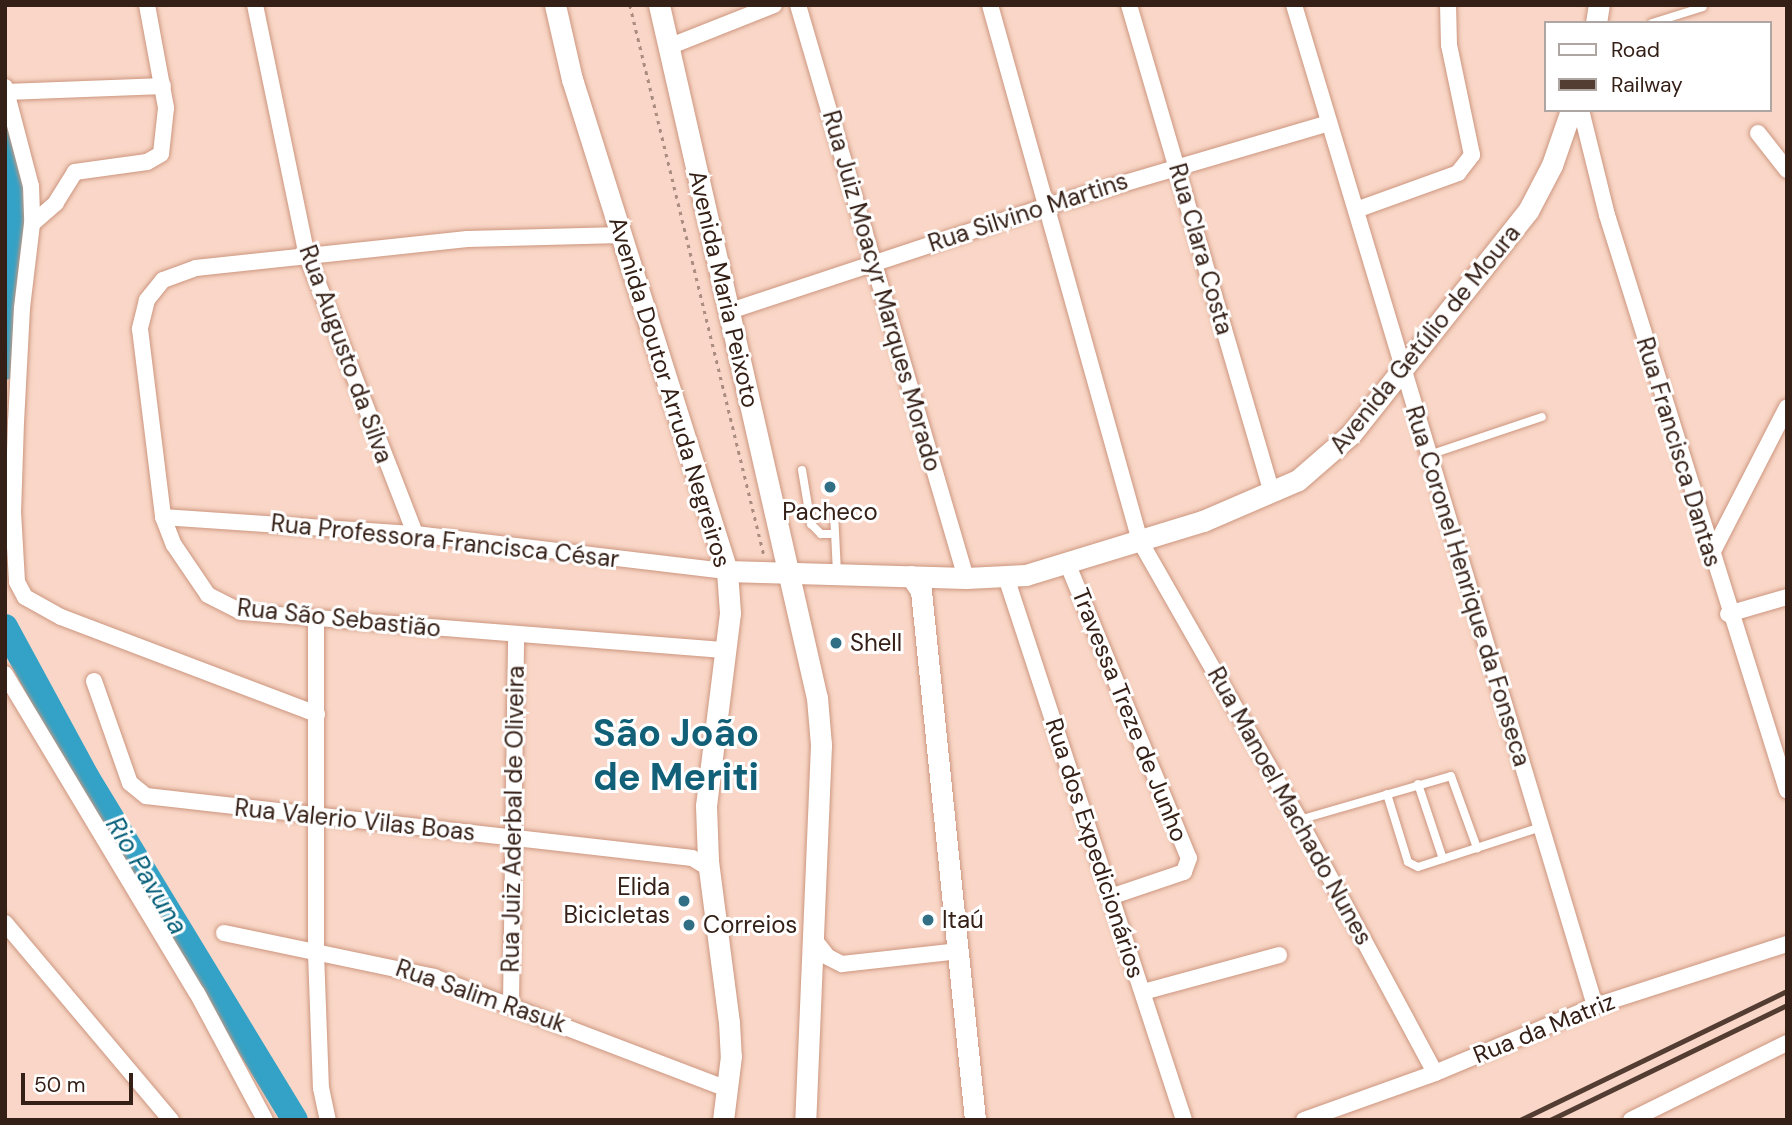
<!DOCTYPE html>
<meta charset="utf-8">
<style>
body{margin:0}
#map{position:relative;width:1792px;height:1125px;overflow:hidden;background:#f9d6c7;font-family:"DM Sans",sans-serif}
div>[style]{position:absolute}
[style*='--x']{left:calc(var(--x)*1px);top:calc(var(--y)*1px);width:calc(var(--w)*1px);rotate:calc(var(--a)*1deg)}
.river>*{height:26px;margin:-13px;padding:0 13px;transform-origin:13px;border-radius:13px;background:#34a2c6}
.path>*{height:2.5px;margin-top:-1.25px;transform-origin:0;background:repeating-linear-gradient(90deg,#aa8d80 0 3.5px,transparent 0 8.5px)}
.roads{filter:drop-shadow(0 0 2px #cc967e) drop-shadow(0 0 2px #cc967e)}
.lane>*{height:8px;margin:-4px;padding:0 4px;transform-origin:4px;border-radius:4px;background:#fff}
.street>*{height:16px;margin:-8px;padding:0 8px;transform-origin:8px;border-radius:8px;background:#fff}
.secondary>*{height:21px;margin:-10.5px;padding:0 10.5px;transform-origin:10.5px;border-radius:10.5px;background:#fff}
.rail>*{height:4.5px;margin:-2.25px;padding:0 2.25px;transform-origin:2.25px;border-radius:2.25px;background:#533c32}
.dots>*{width:19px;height:19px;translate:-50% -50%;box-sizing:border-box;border:4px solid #fff;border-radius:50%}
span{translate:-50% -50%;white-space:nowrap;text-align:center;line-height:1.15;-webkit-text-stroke:6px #fff;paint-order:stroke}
.street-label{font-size:24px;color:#352017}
.poi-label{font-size:24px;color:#352017}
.left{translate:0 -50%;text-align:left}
.right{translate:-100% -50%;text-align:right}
.water-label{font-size:26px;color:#065f79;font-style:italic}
.town-label{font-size:38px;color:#126078;font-weight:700}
.frame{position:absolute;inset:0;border:7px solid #352017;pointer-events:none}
.legend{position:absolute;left:1544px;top:21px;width:228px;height:91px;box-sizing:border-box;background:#fff;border:2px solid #aea6a2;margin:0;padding:9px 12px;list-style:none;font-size:21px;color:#352017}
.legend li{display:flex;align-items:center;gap:14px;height:35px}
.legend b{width:35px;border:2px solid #aea6a2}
.scale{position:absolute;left:21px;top:1073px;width:112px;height:32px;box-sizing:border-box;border:4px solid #352017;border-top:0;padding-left:9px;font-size:21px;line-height:24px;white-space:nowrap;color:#352017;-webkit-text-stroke:5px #fff;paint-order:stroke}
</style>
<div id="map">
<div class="river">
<i style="--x:5;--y:130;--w:71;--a:81.9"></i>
<i style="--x:15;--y:200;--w:167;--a:93.4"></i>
<i style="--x:5;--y:627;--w:172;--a:61.5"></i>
<i style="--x:87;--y:778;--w:400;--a:58.7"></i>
</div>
<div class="path">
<i style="--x:630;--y:5;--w:566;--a:76.31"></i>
</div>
<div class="roads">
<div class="lane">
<i style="--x:1652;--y:23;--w:53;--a:-17.4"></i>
<i style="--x:1429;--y:455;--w:119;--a:-18.6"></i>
<i style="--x:802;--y:470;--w:55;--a:80.5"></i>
<i style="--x:811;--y:524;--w:14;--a:45"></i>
<i style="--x:821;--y:534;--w:14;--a:0"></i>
<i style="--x:834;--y:513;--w:59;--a:87.1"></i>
<i style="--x:1418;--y:784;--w:79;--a:71.6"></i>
<i style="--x:1387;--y:794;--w:71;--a:72.8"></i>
<i style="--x:1408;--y:862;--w:11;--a:27"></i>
<i style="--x:1418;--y:867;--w:129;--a:-18"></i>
<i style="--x:1299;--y:820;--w:158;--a:-16.1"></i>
<i style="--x:1451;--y:776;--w:77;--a:70.1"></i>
</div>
<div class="street">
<i style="--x:147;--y:5;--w:105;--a:79.5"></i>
<i style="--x:166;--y:108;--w:46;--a:96.2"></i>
<i style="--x:161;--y:154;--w:16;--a:150"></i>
<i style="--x:147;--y:162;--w:73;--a:172.1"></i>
<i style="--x:75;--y:172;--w:36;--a:122"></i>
<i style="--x:56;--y:203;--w:32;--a:139"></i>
<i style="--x:32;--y:224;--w:85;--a:96.8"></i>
<i style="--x:22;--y:308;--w:114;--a:93"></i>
<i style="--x:16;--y:422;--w:90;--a:91.9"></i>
<i style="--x:13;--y:512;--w:70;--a:86.7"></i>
<i style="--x:17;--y:582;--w:17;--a:62"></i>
<i style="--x:25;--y:597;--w:41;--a:29.1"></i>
<i style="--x:61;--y:617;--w:274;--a:20.8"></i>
<i style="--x:255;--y:5;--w:255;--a:78.3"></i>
<i style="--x:307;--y:255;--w:299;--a:68.8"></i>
<i style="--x:798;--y:5;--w:597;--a:73.66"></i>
<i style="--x:990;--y:5;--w:557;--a:74.37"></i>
<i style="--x:1140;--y:541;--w:321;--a:60.3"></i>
<i style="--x:1299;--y:820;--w:287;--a:61.7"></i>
<i style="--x:1129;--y:5;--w:509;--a:73.67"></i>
<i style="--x:1294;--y:5;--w:1045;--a:73.26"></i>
<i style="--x:668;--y:47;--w:114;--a:-21.6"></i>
<i style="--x:5;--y:87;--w:102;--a:75.3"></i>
<i style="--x:31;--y:186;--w:38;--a:88"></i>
<i style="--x:7;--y:92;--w:156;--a:-2.2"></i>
<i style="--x:1581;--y:110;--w:108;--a:76.1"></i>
<i style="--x:1607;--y:215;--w:603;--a:72.62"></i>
<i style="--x:1758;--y:133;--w:47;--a:51.9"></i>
<i style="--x:1356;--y:210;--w:109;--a:-19.9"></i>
<i style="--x:1458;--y:173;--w:23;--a:-52"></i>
<i style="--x:1472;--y:155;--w:112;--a:-101.8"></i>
<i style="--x:1449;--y:45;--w:40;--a:-91.4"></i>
<i style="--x:622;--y:235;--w:155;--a:178.5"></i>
<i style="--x:467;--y:239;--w:273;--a:173.9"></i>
<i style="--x:196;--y:268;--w:35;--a:160"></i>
<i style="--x:163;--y:280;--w:26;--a:129"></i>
<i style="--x:147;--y:300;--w:30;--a:104"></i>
<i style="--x:140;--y:329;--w:189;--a:83"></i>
<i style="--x:163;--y:517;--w:30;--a:69"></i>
<i style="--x:174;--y:545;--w:60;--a:55.8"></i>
<i style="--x:208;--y:595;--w:37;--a:27"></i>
<i style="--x:241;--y:612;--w:485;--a:4.5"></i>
<i style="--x:730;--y:311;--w:334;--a:-18.3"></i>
<i style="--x:1047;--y:206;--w:294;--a:-16.4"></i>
<i style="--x:163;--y:517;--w:253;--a:3.9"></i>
<i style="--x:415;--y:534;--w:314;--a:6.8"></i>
<i style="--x:1711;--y:555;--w:166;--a:-62.8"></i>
<i style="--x:1068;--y:565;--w:317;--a:67.6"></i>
<i style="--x:1189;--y:858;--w:15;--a:110"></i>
<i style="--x:1184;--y:872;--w:78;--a:161.3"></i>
<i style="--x:1006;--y:577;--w:571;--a:71.85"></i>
<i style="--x:1728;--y:614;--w:61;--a:-16.1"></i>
<i style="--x:316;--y:619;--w:334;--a:90"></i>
<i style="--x:316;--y:953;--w:135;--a:87.9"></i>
<i style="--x:321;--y:1088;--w:33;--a:78"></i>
<i style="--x:5;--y:674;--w:372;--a:59"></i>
<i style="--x:197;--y:993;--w:144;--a:61.8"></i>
<i style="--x:94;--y:681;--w:108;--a:70.6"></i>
<i style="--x:130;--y:783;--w:21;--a:39"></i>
<i style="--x:146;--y:796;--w:550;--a:6.48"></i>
<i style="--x:692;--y:858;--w:21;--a:31"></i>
<i style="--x:5;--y:923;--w:258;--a:49.9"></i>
<i style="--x:224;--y:933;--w:215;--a:11.8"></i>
<i style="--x:434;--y:977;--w:315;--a:20.9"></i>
<i style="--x:813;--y:938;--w:24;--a:52"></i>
<i style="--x:828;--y:957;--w:16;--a:27"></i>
<i style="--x:842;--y:964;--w:118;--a:-6.3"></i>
<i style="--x:1143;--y:992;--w:141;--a:-15.2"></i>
<i style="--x:511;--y:1003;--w:368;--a:-89.2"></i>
<i style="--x:1304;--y:1120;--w:139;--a:-19.7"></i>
<i style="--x:1435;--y:1073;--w:173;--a:-22.7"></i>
<i style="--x:1595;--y:1006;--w:202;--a:-17.9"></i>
<i style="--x:1631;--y:1120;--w:174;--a:-26.3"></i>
</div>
<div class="secondary">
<i style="--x:555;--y:5;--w:76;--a:77.1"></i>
<i style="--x:572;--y:79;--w:516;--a:72.51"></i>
<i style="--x:727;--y:571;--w:42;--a:85.9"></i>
<i style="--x:730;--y:613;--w:194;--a:97.1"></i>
<i style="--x:706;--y:806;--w:55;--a:87.9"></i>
<i style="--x:708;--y:861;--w:162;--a:82.6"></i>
<i style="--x:729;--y:1022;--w:34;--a:87"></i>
<i style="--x:731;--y:1056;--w:64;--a:97.1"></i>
<i style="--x:659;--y:5;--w:711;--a:77.16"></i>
<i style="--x:817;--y:698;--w:47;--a:85.1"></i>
<i style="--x:821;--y:745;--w:375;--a:92.4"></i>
<i style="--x:1596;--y:23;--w:18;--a:-81"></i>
<i style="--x:727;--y:571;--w:239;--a:1.7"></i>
<i style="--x:966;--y:578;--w:60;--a:-2.9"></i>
<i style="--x:1026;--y:575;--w:185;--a:-17"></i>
<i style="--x:1203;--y:521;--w:103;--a:-23.3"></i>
<i style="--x:1298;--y:480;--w:70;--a:-41"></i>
<i style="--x:1351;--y:434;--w:285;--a:-51.6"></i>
<i style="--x:1528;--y:211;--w:52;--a:-62.4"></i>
<i style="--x:1552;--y:165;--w:58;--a:-70.9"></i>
<i style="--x:911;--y:576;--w:18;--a:56"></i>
<i style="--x:921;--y:591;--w:532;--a:84.17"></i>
</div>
</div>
<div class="rail">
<i style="--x:1520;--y:1120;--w:297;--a:-25.8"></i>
<i style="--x:1550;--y:1120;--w:263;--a:-25.9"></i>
</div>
<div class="dots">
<i style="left:830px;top:487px;background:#316f85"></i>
<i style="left:836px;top:643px;background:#316f85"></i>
<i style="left:684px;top:901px;background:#316f85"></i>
<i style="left:928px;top:920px;background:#316f85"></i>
<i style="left:689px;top:925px;background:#316f85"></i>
</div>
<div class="street-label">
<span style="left:1028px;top:212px;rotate:-18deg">Rua Silvino Martins</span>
<span style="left:1201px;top:249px;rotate:74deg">Rua Clara Costa</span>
<span style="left:724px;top:289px;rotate:77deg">Avenida Maria Peixoto</span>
<span style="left:882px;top:291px;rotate:74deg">Rua Juiz Moacyr Marques Morado</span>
<span style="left:1425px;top:339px;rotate:-51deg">Avenida Getúlio de Moura</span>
<span style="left:346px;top:354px;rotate:70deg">Rua Augusto da Silva</span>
<span style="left:670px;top:392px;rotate:73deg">Avenida Doutor Arruda Negreiros</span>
<span style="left:1679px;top:452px;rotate:73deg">Rua Francisca Dantas</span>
<span style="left:445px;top:541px;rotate:6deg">Rua Professora Francisca César</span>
<span style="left:1468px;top:586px;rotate:73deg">Rua Coronel Henrique da Fonseca</span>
<span style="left:339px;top:618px;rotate:6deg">Rua São Sebastião</span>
<span style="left:1130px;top:715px;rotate:68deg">Travessa Treze de Junho</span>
<span style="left:1290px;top:806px;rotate:61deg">Rua Manoel Machado Nunes</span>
<span style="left:513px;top:819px;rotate:-89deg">Rua Juiz Aderbal de Oliveira</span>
<span style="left:355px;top:820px;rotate:6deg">Rua Valerio Vilas Boas</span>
<span style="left:1095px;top:848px;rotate:72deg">Rua dos Expedicionários</span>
<span style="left:481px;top:996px;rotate:19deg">Rua Salim Rasuk</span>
<span style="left:1544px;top:1028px;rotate:-22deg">Rua da Matriz</span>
</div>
<div class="poi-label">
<span style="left:830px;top:512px">Pacheco</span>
<span class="left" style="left:850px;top:643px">Shell</span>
<span class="right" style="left:670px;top:901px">Elida<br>Bicicletas</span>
<span class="left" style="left:942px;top:920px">Itaú</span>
<span class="left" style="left:703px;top:925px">Correios</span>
</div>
<div class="water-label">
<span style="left:146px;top:876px;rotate:59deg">Rio Pavuna</span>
</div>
<div class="town-label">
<span style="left:676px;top:756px">São João<br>de Meriti</span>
</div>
<div class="frame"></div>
<ul class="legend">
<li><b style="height:9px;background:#fff"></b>Road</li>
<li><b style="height:9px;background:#533c32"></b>Railway</li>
</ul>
<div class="scale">50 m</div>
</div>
